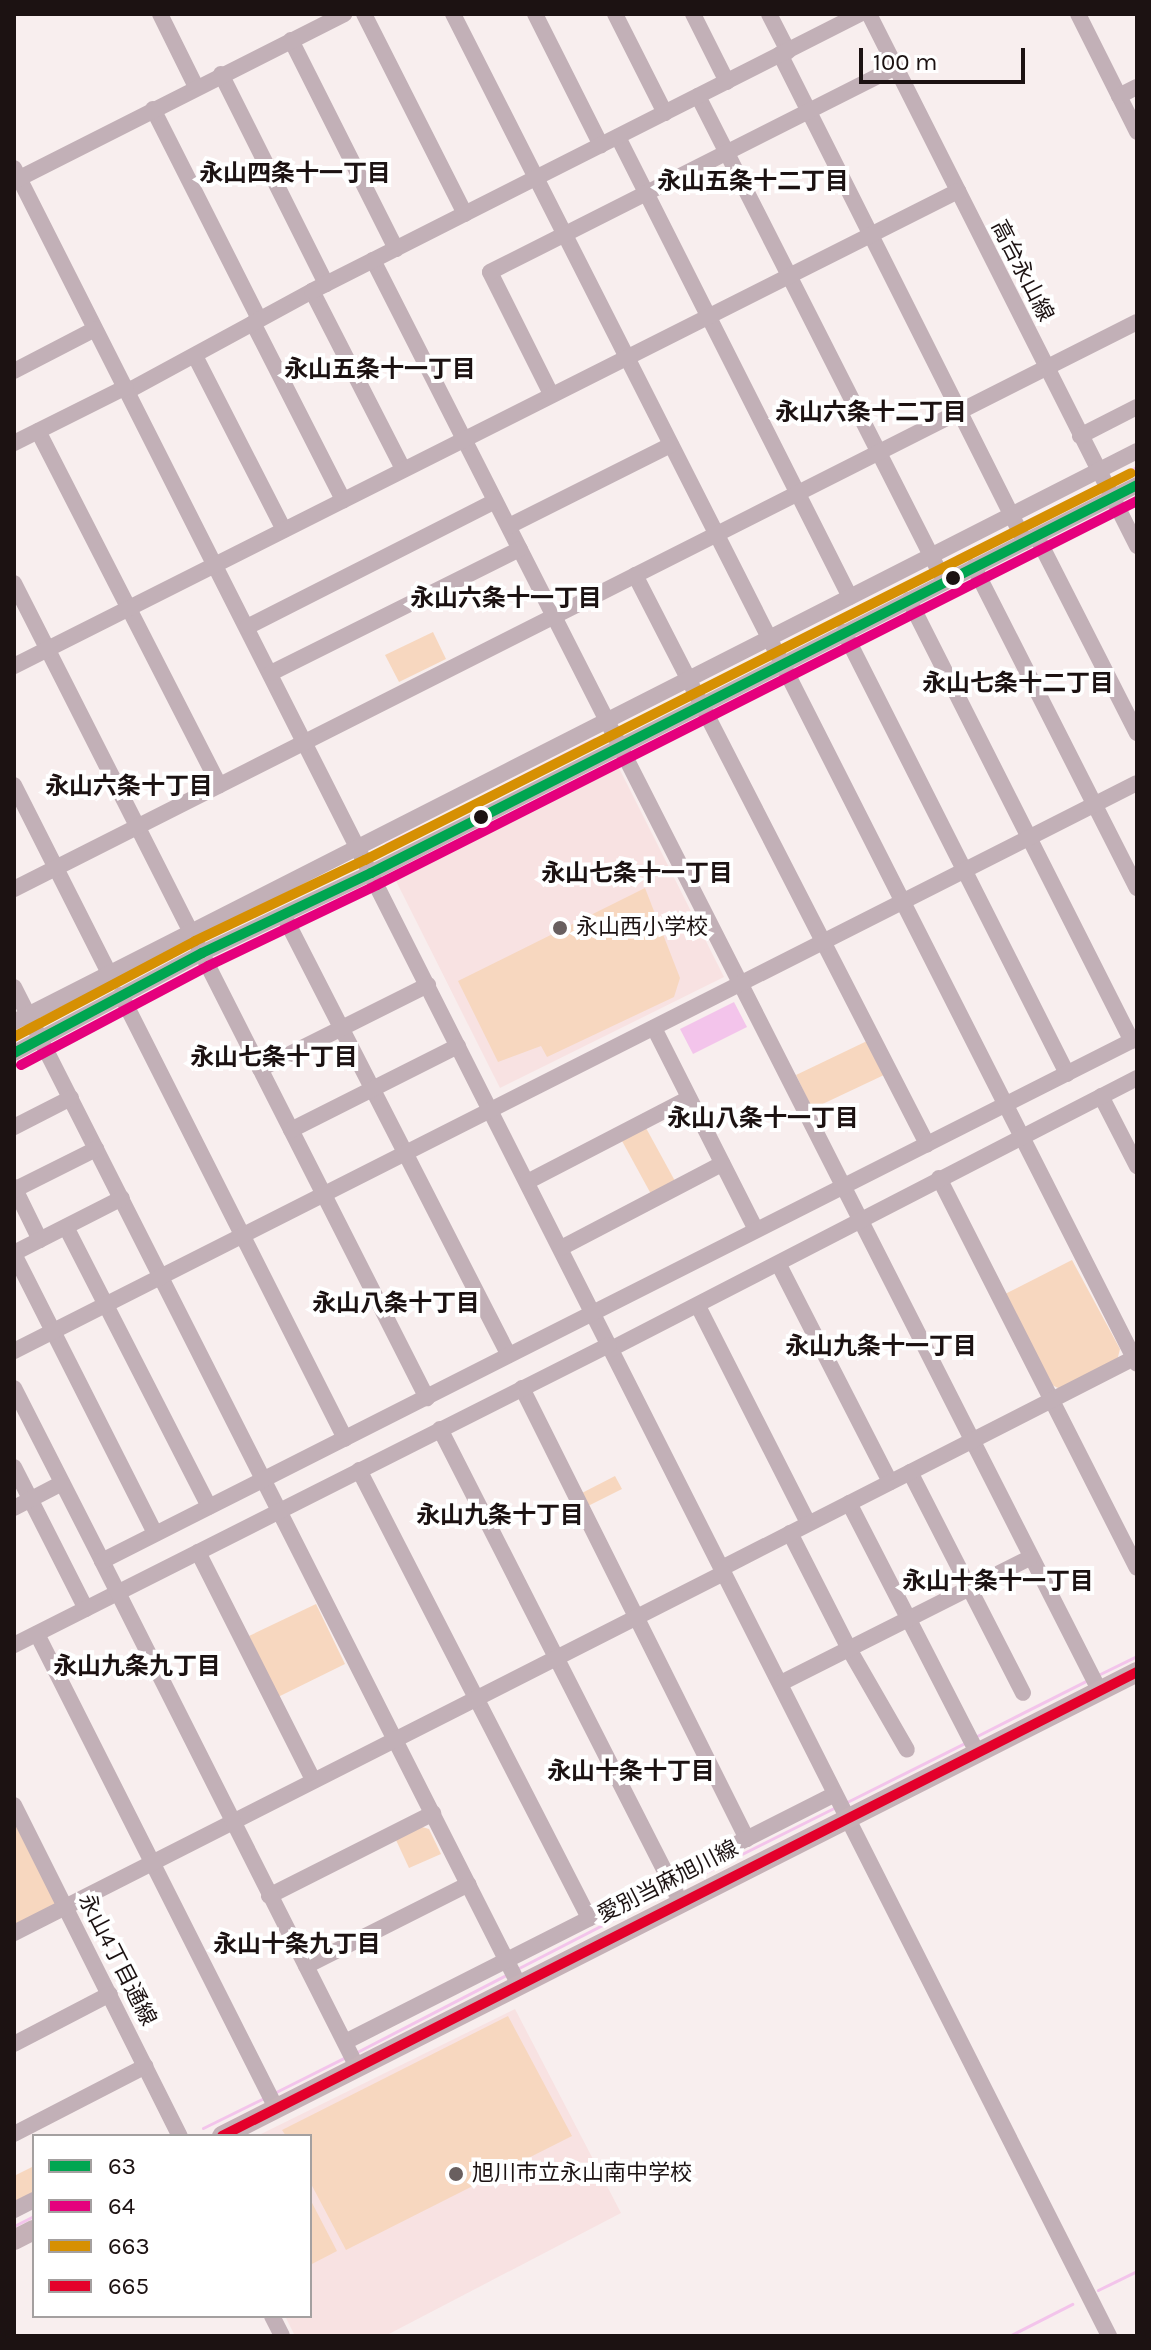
<!DOCTYPE html>
<meta charset="utf-8">
<style>
body{margin:0}
#map{position:relative;width:1151px;height:2350px;overflow:hidden;background:#f8eeee;font-family:Karla,"Noto Sans JP",sans-serif}
div>[style]{position:absolute}
[style*='--x']{left:calc(var(--x)*1px);top:calc(var(--y)*1px);width:calc(var(--w)*1px);rotate:calc(var(--a)*1deg)}
.built>*{inset:0;background:#f8e2e2}
.green>*{inset:0;background:#f7d7bf}
.water>*{inset:0;background:#f3c4eb}
.stream>*{height:3px;margin:-1.5px;padding:0 1.5px;transform-origin:1.5px;border-radius:1.5px;background:#f3c4eb}
.minor>*{height:16px;margin:-8px;padding:0 8px;transform-origin:8px;border-radius:8px;background:#c2b0b7}
.major>*{height:20px;margin:-10px;padding:0 10px;transform-origin:10px;border-radius:10px;background:#c5b1b7}
.bus-1>*{height:10px;margin:-5px;padding:0 5px;transform-origin:5px;border-radius:5px;background:#00a651}
.bus-2>*{height:10px;margin:-5px;padding:0 5px;transform-origin:5px;border-radius:5px;background:#e5007d}
.bus-3>*{height:10px;margin:-5px;padding:0 5px;transform-origin:5px;border-radius:5px;background:#d69003}
.bus-4>*{height:10px;margin:-5px;padding:0 5px;transform-origin:5px;border-radius:5px;background:#e4002b}
.dots>*{width:22px;height:22px;translate:-50% -50%;box-sizing:border-box;border:4px solid #fff;border-radius:50%}
span{translate:-50% -50%;white-space:nowrap;text-align:center;line-height:1.15;-webkit-text-stroke:8px #fff;paint-order:stroke}
.street-label{font-size:22px;color:#1c1212}
.poi-label{font-size:22px;color:#1c1212}
.left{translate:0 -50%;text-align:left}
.neighbourhood-label{font-size:24px;color:#1c1212;font-weight:700}
.frame{position:absolute;inset:0;border:16px solid #1c1212;pointer-events:none}
.legend{position:absolute;left:32px;top:2134px;width:280px;height:184px;box-sizing:border-box;background:#fff;border:2px solid #a4a0a0;margin:0;padding:10px 14px;list-style:none;font-size:24px;color:#1c1212}
.legend li{display:flex;align-items:center;gap:16px;height:40px}
.legend b{width:40px;border:2px solid #a4a0a0}
.scale{position:absolute;left:859px;top:48px;width:166px;height:36px;box-sizing:border-box;border:4px solid #1c1212;border-top:0;padding-left:10px;font-size:24px;line-height:28px;white-space:nowrap;color:#1c1212;-webkit-text-stroke:6px #fff;paint-order:stroke}
</style>
<div id="map">
<div class="built">
<i style="clip-path:polygon(619px 768px,724px 977px,500px 1088px,395px 879px)"></i>
<i style="clip-path:polygon(515px 2009px,621px 2213px,385px 2336px,295px 2336px,285px 2316px,310px 2316px,310px 2136px,257px 2136px)"></i>
</div>
<div class="green">
<i style="clip-path:polygon(433px 632px,446px 659px,399px 682px,385px 655px)"></i>
<i style="clip-path:polygon(645px 888px,680px 978px,674px 997px,547px 1057px,541px 1046px,498px 1062px,458px 981px)"></i>
<i style="clip-path:polygon(867px 1041px,884px 1075px,812px 1109px,796px 1075px)"></i>
<i style="clip-path:polygon(646px 1128px,675px 1181px,651px 1194px,622px 1141px)"></i>
<i style="clip-path:polygon(1072px 1260px,1120px 1349px,1117px 1361px,1060px 1389px,1052px 1385px,1005px 1294px)"></i>
<i style="clip-path:polygon(615px 1476px,622px 1489px,588px 1506px,582px 1493px)"></i>
<i style="clip-path:polygon(316px 1604px,345px 1664px,278px 1697px,249px 1636px)"></i>
<i style="clip-path:polygon(14px 1805px,66px 1906px,14px 1933px)"></i>
<i style="clip-path:polygon(422px 1827px,429px 1829px,441px 1854px,409px 1868px,396px 1840px)"></i>
<i style="clip-path:polygon(508px 2016px,572px 2136px,346px 2250px,310px 2182px,310px 2136px,286px 2136px,282px 2130px)"></i>
<i style="clip-path:polygon(34px 2166px,34px 2195px,16px 2203px,14px 2176px)"></i>
<i style="clip-path:polygon(310px 2199px,337px 2251px,310px 2265px)"></i>
</div>
<div class="water">
<i style="clip-path:polygon(734px 1002px,747px 1027px,693px 1054px,680px 1029px)"></i>
</div>
<div class="stream">
<i style="--x:1129;--y:471;--w:9;--a:-27"></i>
<i style="--x:1028;--y:521;--w:60;--a:-25.7"></i>
<i style="--x:957;--y:556;--w:60;--a:-25.7"></i>
<i style="--x:830;--y:622;--w:101;--a:-27.1"></i>
<i style="--x:698;--y:689;--w:68;--a:-26.9"></i>
<i style="--x:633;--y:722;--w:62;--a:-27"></i>
<i style="--x:485;--y:795;--w:123;--a:-27.2"></i>
<i style="--x:386;--y:844;--w:43;--a:-26"></i>
<i style="--x:212;--y:934;--w:149;--a:-26.7"></i>
<i style="--x:52;--y:1016;--w:144;--a:-26.9"></i>
<i style="--x:14;--y:1036;--w:3;--a:-18"></i>
<i style="--x:1098;--y:1675;--w:43;--a:-26"></i>
<i style="--x:977;--y:1736;--w:124;--a:-26.8"></i>
<i style="--x:845;--y:1803;--w:136;--a:-26.6"></i>
<i style="--x:680;--y:1885;--w:172;--a:-26.6"></i>
<i style="--x:517;--y:1969;--w:172;--a:-27.3"></i>
<i style="--x:357;--y:2052;--w:168;--a:-27.3"></i>
<i style="--x:274;--y:2093;--w:80;--a:-26.6"></i>
<i style="--x:203;--y:2128;--w:68;--a:-26.2"></i>
<i style="--x:14;--y:2226;--w:22;--a:-27"></i>
<i style="--x:1098;--y:2290;--w:43;--a:-26"></i>
<i style="--x:1009;--y:2336;--w:71;--a:-26.9"></i>
</div>
<div class="minor">
<i style="--x:160;--y:14;--w:81;--a:63.7"></i>
<i style="--x:364;--y:14;--w:224;--a:63.2"></i>
<i style="--x:453;--y:14;--w:1513;--a:63.13"></i>
<i style="--x:535;--y:14;--w:147;--a:63.3"></i>
<i style="--x:615;--y:14;--w:111;--a:63.2"></i>
<i style="--x:693;--y:14;--w:76;--a:63.4"></i>
<i style="--x:769;--y:14;--w:42;--a:62.8"></i>
<i style="--x:869;--y:14;--w:596;--a:63.26"></i>
<i style="--x:1078;--y:14;--w:132;--a:63.4"></i>
<i style="--x:291;--y:40;--w:234;--a:63.3"></i>
<i style="--x:780;--y:54;--w:546;--a:63.34"></i>
<i style="--x:221;--y:74;--w:235;--a:63.4"></i>
<i style="--x:698;--y:96;--w:544;--a:63.11"></i>
<i style="--x:1119;--y:96;--w:20;--a:-27"></i>
<i style="--x:153;--y:109;--w:235;--a:63.2"></i>
<i style="--x:618;--y:137;--w:515;--a:63.24"></i>
<i style="--x:14;--y:168;--w:2429;--a:63.2"></i>
<i style="--x:14;--y:181;--w:370;--a:-26.8"></i>
<i style="--x:373;--y:260;--w:1604;--a:63.08"></i>
<i style="--x:312;--y:291;--w:200;--a:62.9"></i>
<i style="--x:253;--y:323;--w:199;--a:63"></i>
<i style="--x:195;--y:356;--w:195;--a:62.9"></i>
<i style="--x:14;--y:371;--w:91;--a:-27.4"></i>
<i style="--x:128;--y:391;--w:209;--a:-28.5"></i>
<i style="--x:312;--y:291;--w:614;--a:-26.82"></i>
<i style="--x:551;--y:394;--w:136;--a:-116.6"></i>
<i style="--x:490;--y:272;--w:454;--a:-26.8"></i>
<i style="--x:38;--y:431;--w:398;--a:62.9"></i>
<i style="--x:1080;--y:436;--w:64;--a:-27"></i>
<i style="--x:14;--y:443;--w:125;--a:-26.6"></i>
<i style="--x:509;--y:526;--w:181;--a:-26.6"></i>
<i style="--x:1037;--y:537;--w:220;--a:63"></i>
<i style="--x:974;--y:567;--w:360;--a:63.1"></i>
<i style="--x:635;--y:575;--w:640;--a:62.83"></i>
<i style="--x:14;--y:583;--w:914;--a:63.13"></i>
<i style="--x:909;--y:600;--w:494;--a:63.2"></i>
<i style="--x:247;--y:627;--w:278;--a:-26.9"></i>
<i style="--x:844;--y:632;--w:495;--a:63.2"></i>
<i style="--x:14;--y:666;--w:1057;--a:-26.71"></i>
<i style="--x:271;--y:673;--w:278;--a:-26.5"></i>
<i style="--x:14;--y:785;--w:213;--a:63.2"></i>
<i style="--x:14;--y:889;--w:1258;--a:-26.79"></i>
<i style="--x:284;--y:916;--w:493;--a:62.9"></i>
<i style="--x:14;--y:987;--w:1118;--a:63.16"></i>
<i style="--x:121;--y:995;--w:497;--a:63.2"></i>
<i style="--x:14;--y:1022;--w:1260;--a:-26.95"></i>
<i style="--x:654;--y:1028;--w:226;--a:63.2"></i>
<i style="--x:14;--y:1053;--w:213;--a:-28"></i>
<i style="--x:202;--y:953;--w:187;--a:-25.3"></i>
<i style="--x:371;--y:873;--w:859;--a:-26.86"></i>
<i style="--x:260;--y:1069;--w:188;--a:-26.6"></i>
<i style="--x:1101;--y:1096;--w:79;--a:62.8"></i>
<i style="--x:14;--y:1127;--w:64;--a:-27"></i>
<i style="--x:291;--y:1130;--w:187;--a:-26.7"></i>
<i style="--x:939;--y:1178;--w:437;--a:63.1"></i>
<i style="--x:527;--y:1182;--w:182;--a:-27.4"></i>
<i style="--x:14;--y:1187;--w:59;--a:63.9"></i>
<i style="--x:14;--y:1190;--w:92;--a:-26.6"></i>
<i style="--x:66;--y:1227;--w:314;--a:62.9"></i>
<i style="--x:561;--y:1248;--w:182;--a:-27.6"></i>
<i style="--x:14;--y:1253;--w:121;--a:-27"></i>
<i style="--x:14;--y:1254;--w:313;--a:63.2"></i>
<i style="--x:779;--y:1265;--w:244;--a:62.9"></i>
<i style="--x:698;--y:1306;--w:243;--a:63.1"></i>
<i style="--x:611;--y:1349;--w:592;--a:-27.26"></i>
<i style="--x:14;--y:1351;--w:1258;--a:-26.83"></i>
<i style="--x:14;--y:1388;--w:194;--a:63"></i>
<i style="--x:522;--y:1388;--w:504;--a:63.49"></i>
<i style="--x:440;--y:1429;--w:532;--a:63.05"></i>
<i style="--x:14;--y:1467;--w:159;--a:63.1"></i>
<i style="--x:359;--y:1470;--w:504;--a:62.82"></i>
<i style="--x:910;--y:1472;--w:248;--a:62.9"></i>
<i style="--x:849;--y:1503;--w:280;--a:62.8"></i>
<i style="--x:14;--y:1508;--w:54;--a:-27.5"></i>
<i style="--x:790;--y:1533;--w:130;--a:63"></i>
<i style="--x:849;--y:1649;--w:116;--a:60.1"></i>
<i style="--x:198;--y:1552;--w:255;--a:63.2"></i>
<i style="--x:722;--y:1568;--w:466;--a:-27"></i>
<i style="--x:37;--y:1634;--w:531;--a:63.24"></i>
<i style="--x:14;--y:1645;--w:666;--a:-26.76"></i>
<i style="--x:781;--y:1683;--w:279;--a:-26.7"></i>
<i style="--x:14;--y:1805;--w:370;--a:63.4"></i>
<i style="--x:269;--y:1896;--w:184;--a:-26.8"></i>
<i style="--x:14;--y:1933;--w:796;--a:-26.89"></i>
<i style="--x:306;--y:1966;--w:182;--a:-26.7"></i>
<i style="--x:345;--y:2042;--w:549;--a:-26.84"></i>
<i style="--x:14;--y:2044;--w:108;--a:-27.5"></i>
<i style="--x:357;--y:2067;--w:567;--a:-116.75"></i>
<i style="--x:102;--y:1561;--w:1160;--a:-26.81"></i>
<i style="--x:14;--y:2134;--w:148;--a:-27.3"></i>
<i style="--x:14;--y:2210;--w:22;--a:-27"></i>
<i style="--x:272;--y:2316;--w:22;--a:63"></i>
</div>
<div class="major">
<i style="--x:222;--y:2136;--w:1026;--a:-26.89"></i>
<i style="--x:14;--y:2240;--w:22;--a:-27"></i>
</div>
<div class="bus-1">
<i style="--x:14;--y:1053;--w:213;--a:-28"></i>
<i style="--x:202;--y:953;--w:187;--a:-25.3"></i>
<i style="--x:371;--y:873;--w:859;--a:-26.86"></i>
</div>
<div class="bus-2">
<i style="--x:21;--y:1065;--w:212;--a:-27.9"></i>
<i style="--x:208;--y:966;--w:187;--a:-25.6"></i>
<i style="--x:377;--y:885;--w:852;--a:-26.81"></i>
</div>
<div class="bus-3">
<i style="--x:14;--y:1037;--w:205;--a:-27.9"></i>
<i style="--x:195;--y:941;--w:188;--a:-25.5"></i>
<i style="--x:365;--y:860;--w:858;--a:-26.8"></i>
</div>
<div class="bus-4">
<i style="--x:222;--y:2136;--w:1026;--a:-26.89"></i>
</div>
<div class="dots">
<i style="left:953px;top:578px;background:#1c1212"></i>
<i style="left:481px;top:817px;background:#1c1212"></i>
<i style="left:560px;top:928px;background:#695f5f"></i>
<i style="left:456px;top:2174px;background:#695f5f"></i>
</div>
<div class="street-label">
<span style="left:1022px;top:271px;rotate:63deg">高台永山線</span>
<span style="left:668px;top:1882px;rotate:-27deg">愛別当麻旭川線</span>
<span style="left:117px;top:1960px;rotate:63deg">永山4丁目通線</span>
</div>
<div class="poi-label">
<span class="left" style="left:576px;top:928px">永山西小学校</span>
<span class="left" style="left:472px;top:2174px">旭川市立永山南中学校</span>
</div>
<div class="neighbourhood-label">
<span style="left:295px;top:174px">永山四条十一丁目</span>
<span style="left:753px;top:182px">永山五条十二丁目</span>
<span style="left:380px;top:370px">永山五条十一丁目</span>
<span style="left:871px;top:413px">永山六条十二丁目</span>
<span style="left:506px;top:599px">永山六条十一丁目</span>
<span style="left:1018px;top:684px">永山七条十二丁目</span>
<span style="left:129px;top:787px">永山六条十丁目</span>
<span style="left:637px;top:874px">永山七条十一丁目</span>
<span style="left:274px;top:1058px">永山七条十丁目</span>
<span style="left:763px;top:1119px">永山八条十一丁目</span>
<span style="left:396px;top:1304px">永山八条十丁目</span>
<span style="left:881px;top:1347px">永山九条十一丁目</span>
<span style="left:500px;top:1516px">永山九条十丁目</span>
<span style="left:998px;top:1582px">永山十条十一丁目</span>
<span style="left:137px;top:1667px">永山九条九丁目</span>
<span style="left:631px;top:1772px">永山十条十丁目</span>
<span style="left:297px;top:1945px">永山十条九丁目</span>
</div>
<div class="frame"></div>
<ul class="legend">
<li><b style="height:10px;background:#00a651"></b>63</li>
<li><b style="height:10px;background:#e5007d"></b>64</li>
<li><b style="height:10px;background:#d69003"></b>663</li>
<li><b style="height:10px;background:#e4002b"></b>665</li>
</ul>
<div class="scale">100 m</div>
</div>
